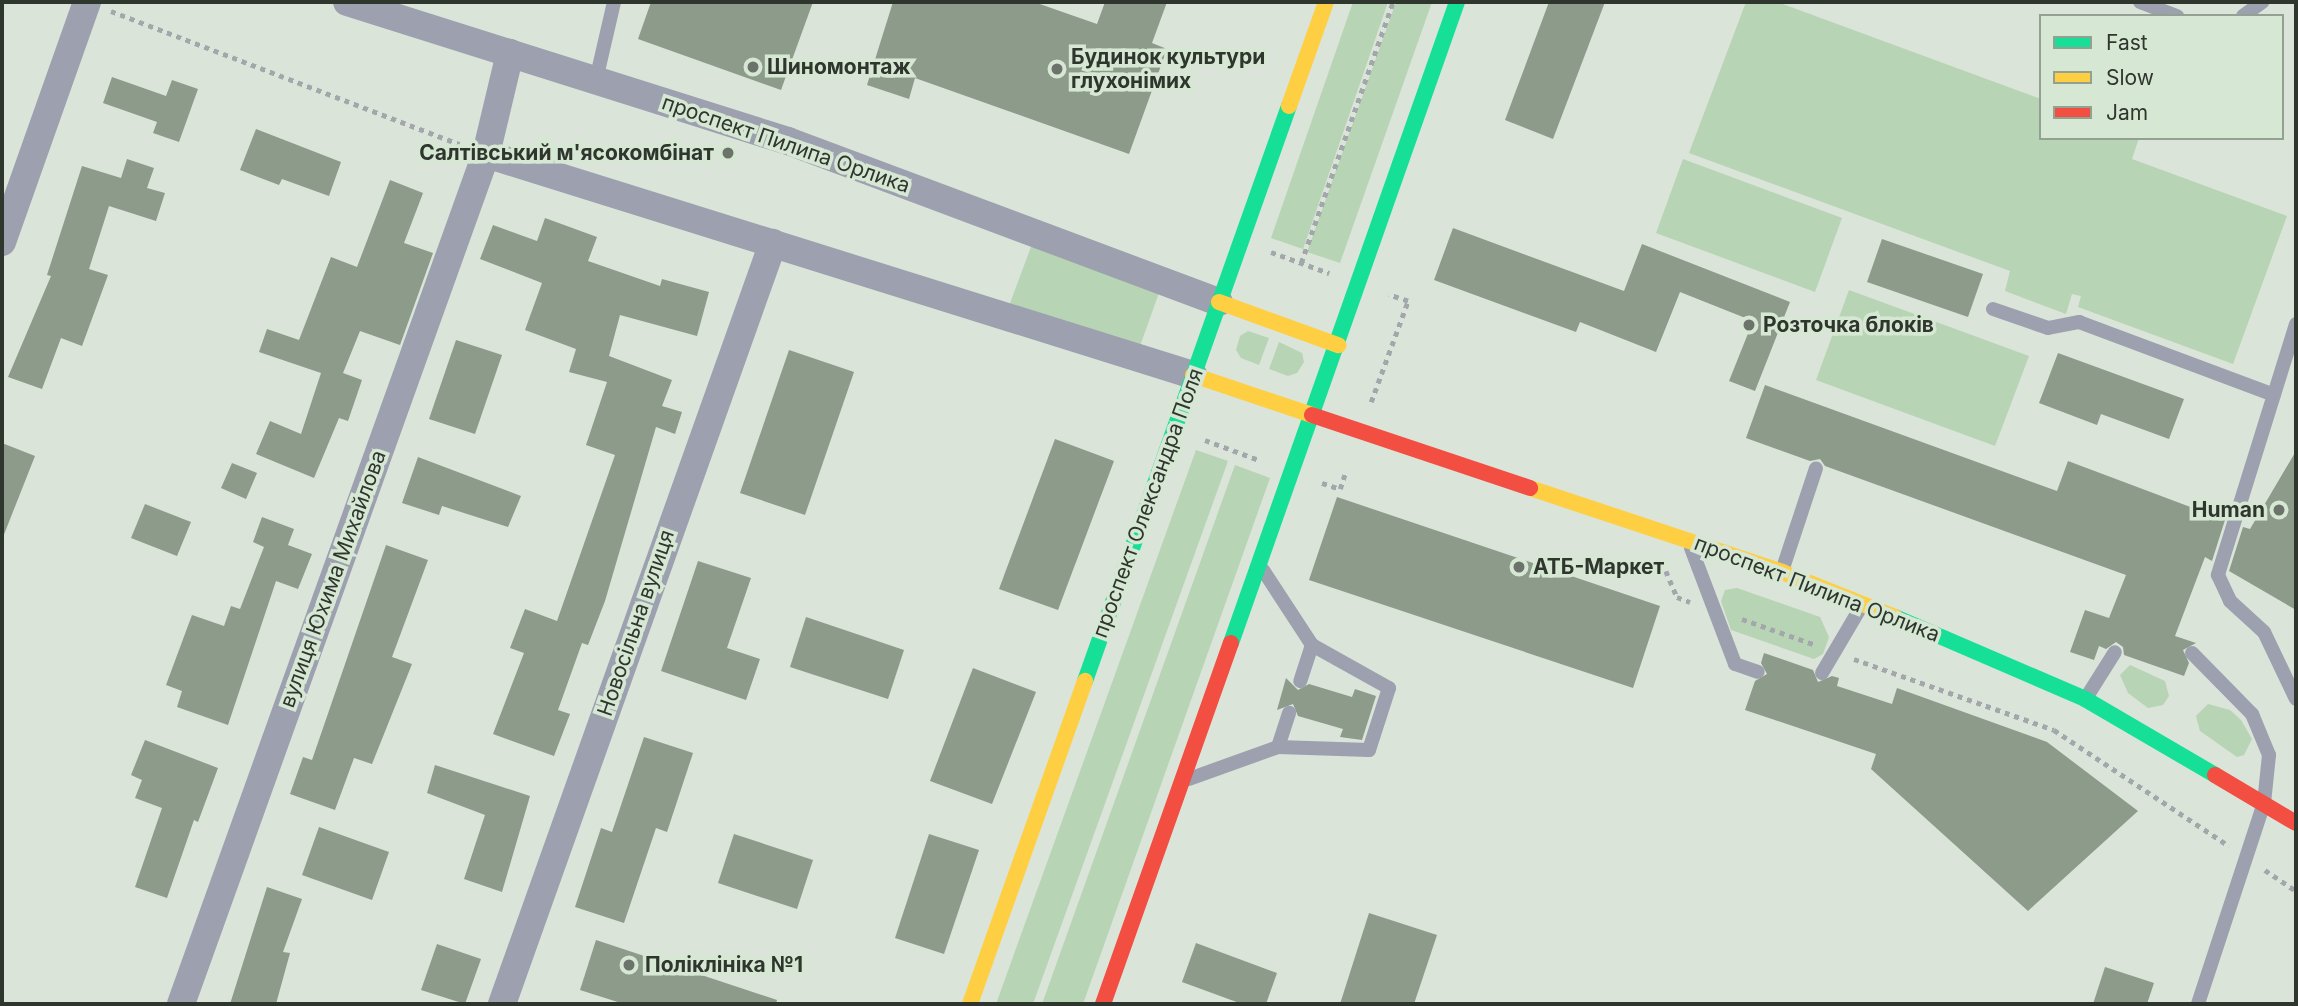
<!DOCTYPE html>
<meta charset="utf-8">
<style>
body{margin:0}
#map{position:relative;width:2298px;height:1006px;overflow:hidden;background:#dae4d9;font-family:Inter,sans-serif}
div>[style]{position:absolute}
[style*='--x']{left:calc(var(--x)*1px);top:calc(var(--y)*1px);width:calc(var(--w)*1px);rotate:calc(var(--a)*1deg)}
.green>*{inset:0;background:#b7d4b4}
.building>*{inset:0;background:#8c9b8a}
.path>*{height:4.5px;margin-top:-2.25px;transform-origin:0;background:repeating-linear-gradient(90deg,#a3a7ac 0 5px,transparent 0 10px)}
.lane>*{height:14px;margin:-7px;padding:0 7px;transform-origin:7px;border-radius:7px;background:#9da0ae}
.street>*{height:28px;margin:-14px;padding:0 14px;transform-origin:14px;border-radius:14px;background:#9da0ae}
.fast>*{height:16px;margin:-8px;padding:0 8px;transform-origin:8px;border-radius:8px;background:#16e098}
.slow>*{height:16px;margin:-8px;padding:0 8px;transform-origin:8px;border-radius:8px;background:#ffcf43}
.jam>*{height:16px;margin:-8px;padding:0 8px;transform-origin:8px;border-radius:8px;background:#f24e42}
.dots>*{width:19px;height:19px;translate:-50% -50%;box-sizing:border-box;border:4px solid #d6e8d4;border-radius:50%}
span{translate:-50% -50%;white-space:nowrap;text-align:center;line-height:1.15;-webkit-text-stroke:7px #d6e8d4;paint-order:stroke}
.poi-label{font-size:21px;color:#2f362e;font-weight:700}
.left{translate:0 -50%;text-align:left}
.right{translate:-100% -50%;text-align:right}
.street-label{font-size:21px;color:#2f362e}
.frame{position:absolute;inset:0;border:4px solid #2f362e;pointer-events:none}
.legend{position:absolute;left:2039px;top:14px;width:245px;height:126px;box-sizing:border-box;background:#d6e8d4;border:2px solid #93a192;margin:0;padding:9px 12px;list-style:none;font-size:21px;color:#2f362e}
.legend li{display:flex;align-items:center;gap:14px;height:35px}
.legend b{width:35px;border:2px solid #93a192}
</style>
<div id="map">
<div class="green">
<i style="clip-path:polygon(1353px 2px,1388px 2px,1303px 249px,1271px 238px)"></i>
<i style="clip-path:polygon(1396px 2px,1432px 2px,1340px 263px,1307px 252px)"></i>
<i style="clip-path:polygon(1746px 2px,1777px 2px,2041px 99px,2041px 138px,2139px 138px,2132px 159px,2287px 216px,2233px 364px,2078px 307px,2081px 296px,2072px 294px,2066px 314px,2005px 291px,2010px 271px,1689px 153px)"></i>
<i style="clip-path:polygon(1683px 159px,1842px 218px,1815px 292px,1656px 233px)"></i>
<i style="clip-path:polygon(1032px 244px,1160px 290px,1140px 346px,1009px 306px)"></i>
<i style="clip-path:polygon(1849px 290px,2029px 356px,1995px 446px,1816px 380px)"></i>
<i style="clip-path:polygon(1248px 331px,1269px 338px,1259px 365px,1241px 358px,1236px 350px,1240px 336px)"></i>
<i style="clip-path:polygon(1279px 342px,1302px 353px,1304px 362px,1297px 373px,1288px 376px,1269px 369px)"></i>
<i style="clip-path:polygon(1196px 450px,1228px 461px,1033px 1004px,996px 1004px)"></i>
<i style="clip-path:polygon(1235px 465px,1270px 478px,1083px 1004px,1042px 1004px)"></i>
<i style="clip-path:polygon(1737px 588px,1820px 617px,1829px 637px,1823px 654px,1814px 659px,1731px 630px,1721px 601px,1725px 590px)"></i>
<i style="clip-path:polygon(2130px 665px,2165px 681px,2169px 696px,2163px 705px,2148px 708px,2128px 693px,2120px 675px)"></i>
<i style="clip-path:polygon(2208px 704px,2230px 710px,2241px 720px,2252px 739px,2244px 755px,2237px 757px,2200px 731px,2196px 716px)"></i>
</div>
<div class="building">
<i style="clip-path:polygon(651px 2px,813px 2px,781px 90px,638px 39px)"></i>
<i style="clip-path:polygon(893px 2px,1034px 2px,1097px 24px,1105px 2px,1167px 2px,1152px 43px,1167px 49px,1129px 154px,915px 78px,909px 99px,867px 85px)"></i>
<i style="clip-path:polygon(1549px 2px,1605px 2px,1553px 139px,1505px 120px)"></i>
<i style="clip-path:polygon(112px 77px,166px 96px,172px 80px,198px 89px,179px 142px,153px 133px,157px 122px,103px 103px)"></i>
<i style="clip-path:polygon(256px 129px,341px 162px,329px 196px,282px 179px,279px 185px,240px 170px)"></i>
<i style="clip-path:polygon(127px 159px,154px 168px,147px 188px,165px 193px,156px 221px,109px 206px,89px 269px,108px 275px,82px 346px,61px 338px,42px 389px,8px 377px,51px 276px,47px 275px,82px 166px,121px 178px)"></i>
<i style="clip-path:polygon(390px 180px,423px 193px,404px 243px,433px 253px,400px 345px,360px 331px,343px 373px,362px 380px,348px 421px,339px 418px,314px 478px,256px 454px,270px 421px,301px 434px,321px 373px,259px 352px,267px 329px,299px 340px,331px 257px,357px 267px)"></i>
<i style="clip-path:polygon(545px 218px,597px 237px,588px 261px,660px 286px,662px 279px,709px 292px,697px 336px,620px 315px,609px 356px,672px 380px,662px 406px,682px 412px,675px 434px,656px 427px,605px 601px,588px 645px,582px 643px,558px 710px,570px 714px,554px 756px,493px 734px,524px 653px,510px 648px,525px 609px,557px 621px,615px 455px,586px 445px,607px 382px,569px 372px,576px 349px,525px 330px,542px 283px,480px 259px,493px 225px,537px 241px)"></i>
<i style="clip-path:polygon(1453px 228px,1624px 291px,1642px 244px,1790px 302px,1755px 391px,1729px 381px,1753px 321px,1680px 292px,1656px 352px,1580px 322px,1576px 332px,1434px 280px)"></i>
<i style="clip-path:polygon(1882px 239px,1983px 274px,1968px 317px,1867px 282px)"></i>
<i style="clip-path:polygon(456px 340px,502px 355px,475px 434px,429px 419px)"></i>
<i style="clip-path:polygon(789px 350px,854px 372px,805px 515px,740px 493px)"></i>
<i style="clip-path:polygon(2058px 353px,2184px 399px,2169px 439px,2101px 414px,2097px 425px,2039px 403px)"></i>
<i style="clip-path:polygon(1765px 385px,2057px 491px,2068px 461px,2225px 520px,2212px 561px,2205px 557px,2175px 636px,2196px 643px,2183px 650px,2189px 663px,2184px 676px,2124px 655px,2123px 647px,2116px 642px,2106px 649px,2099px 646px,2094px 660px,2070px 652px,2085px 610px,2109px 618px,2126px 575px,1825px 466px,1820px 459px,1810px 461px,1746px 438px)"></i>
<i style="clip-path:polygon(1055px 439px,1114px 461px,1058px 610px,999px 589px)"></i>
<i style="clip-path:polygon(2px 443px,35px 456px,3px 537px,2px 536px)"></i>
<i style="clip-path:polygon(2296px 451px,2296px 610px,2229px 571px,2243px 527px,2250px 529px)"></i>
<i style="clip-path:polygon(418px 457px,521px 496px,508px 527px,442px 506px,439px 515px,402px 503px)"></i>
<i style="clip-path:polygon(232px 463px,257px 473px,246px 499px,221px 488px)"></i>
<i style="clip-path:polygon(1337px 497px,1660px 606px,1633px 688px,1309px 580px)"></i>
<i style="clip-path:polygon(145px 504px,191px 522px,177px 556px,131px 538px)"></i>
<i style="clip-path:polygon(262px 517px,294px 529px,288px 545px,312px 554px,298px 589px,276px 581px,228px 725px,177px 707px,182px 691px,166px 685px,192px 615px,224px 626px,231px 606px,240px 609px,264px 547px,253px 542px)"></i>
<i style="clip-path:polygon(386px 545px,428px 560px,392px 657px,412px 664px,372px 764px,354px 758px,335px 810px,290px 794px,303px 757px,312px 760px)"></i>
<i style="clip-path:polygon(698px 561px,751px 578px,727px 648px,760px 659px,746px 700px,661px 671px)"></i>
<i style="clip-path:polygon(806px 617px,904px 650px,888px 699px,790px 667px)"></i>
<i style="clip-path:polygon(1764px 653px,1813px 670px,1818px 682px,1832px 676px,1839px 678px,1837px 686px,1892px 704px,1897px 688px,2047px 742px,2138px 811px,2028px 911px,1871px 769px,1876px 754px,1745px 710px,1755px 681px,1767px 674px,1761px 663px)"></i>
<i style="clip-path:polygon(973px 668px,1036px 692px,992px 804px,930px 781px)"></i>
<i style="clip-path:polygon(1286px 678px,1298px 690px,1309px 684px,1352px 697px,1355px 689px,1376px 696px,1362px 740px,1340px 737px,1343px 729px,1298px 716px,1293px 704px,1277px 710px)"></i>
<i style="clip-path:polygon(644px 737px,693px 753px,667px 832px,656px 828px,624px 923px,575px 907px,601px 828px,612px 832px)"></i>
<i style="clip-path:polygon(145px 740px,218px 768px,198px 822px,194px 820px,167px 898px,135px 887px,162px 808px,135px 798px,142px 780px,131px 775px)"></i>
<i style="clip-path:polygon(435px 765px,530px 796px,502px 892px,464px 879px,485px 815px,427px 793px)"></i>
<i style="clip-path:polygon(319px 827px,389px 852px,372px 900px,302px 875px)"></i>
<i style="clip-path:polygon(734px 834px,813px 860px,797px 909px,718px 883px)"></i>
<i style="clip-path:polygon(929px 834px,979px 850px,944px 954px,895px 938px)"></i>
<i style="clip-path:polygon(267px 887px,302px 899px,283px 952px,290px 953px,276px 1004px,230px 1004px)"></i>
<i style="clip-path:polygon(1369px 913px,1437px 935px,1414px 1004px,1340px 1004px)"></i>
<i style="clip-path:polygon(596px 940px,777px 1000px,776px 1004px,624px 1004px,580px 990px)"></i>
<i style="clip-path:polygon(1196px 943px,1277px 973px,1266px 1004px,1242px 1004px,1182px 982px)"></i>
<i style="clip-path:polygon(437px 944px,481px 959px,465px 1004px,421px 990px)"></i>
<i style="clip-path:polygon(2105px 967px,2154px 983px,2147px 1004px,2093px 1004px)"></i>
</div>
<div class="path">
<i style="--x:111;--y:11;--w:373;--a:20.9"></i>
<i style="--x:1271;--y:252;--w:62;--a:19.9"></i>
<i style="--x:1301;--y:263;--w:277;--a:-70.6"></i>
<i style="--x:1371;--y:402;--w:108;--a:-69.9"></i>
<i style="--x:1408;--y:301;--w:20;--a:-162"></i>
<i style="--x:1205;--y:440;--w:58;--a:20.3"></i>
<i style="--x:1322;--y:483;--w:19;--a:18"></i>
<i style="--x:1340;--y:489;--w:19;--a:-72"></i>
<i style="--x:1666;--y:571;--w:28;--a:67"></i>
<i style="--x:1677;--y:597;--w:14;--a:21"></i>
<i style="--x:1742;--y:619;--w:78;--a:19.4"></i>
<i style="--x:1854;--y:659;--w:212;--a:19.5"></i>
<i style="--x:2054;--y:730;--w:210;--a:33.5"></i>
<i style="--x:2265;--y:870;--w:37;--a:34"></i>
</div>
<div class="lane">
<i style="--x:2140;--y:2;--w:40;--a:21"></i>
<i style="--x:2243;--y:16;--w:24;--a:-36"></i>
<i style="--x:596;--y:80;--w:80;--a:-77"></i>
<i style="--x:1993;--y:309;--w:58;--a:19.1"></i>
<i style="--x:2048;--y:328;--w:32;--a:-11"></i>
<i style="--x:2079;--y:322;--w:208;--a:20.5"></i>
<i style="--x:2296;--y:324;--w:263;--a:107.3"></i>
<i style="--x:2218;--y:575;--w:29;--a:65"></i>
<i style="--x:2230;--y:601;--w:46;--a:42.4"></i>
<i style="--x:2264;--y:632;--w:74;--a:64.5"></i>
<i style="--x:1691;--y:548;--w:124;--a:69.2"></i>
<i style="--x:1735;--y:664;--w:24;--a:19"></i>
<i style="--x:1263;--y:570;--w:90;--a:56.8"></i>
<i style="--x:1312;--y:645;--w:38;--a:108"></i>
<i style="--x:1782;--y:571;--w:108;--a:-71.7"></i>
<i style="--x:2192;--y:653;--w:86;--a:45.5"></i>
<i style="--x:2252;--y:714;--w:44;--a:67.5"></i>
<i style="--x:2269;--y:755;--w:48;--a:95.9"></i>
<i style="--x:2264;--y:803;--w:212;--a:108.2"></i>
<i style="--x:1822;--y:673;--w:79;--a:-59.5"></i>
<i style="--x:2086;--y:698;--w:54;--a:-57.8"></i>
<i style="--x:1278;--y:747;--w:91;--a:1.9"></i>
<i style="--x:1369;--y:750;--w:65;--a:-72.1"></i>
<i style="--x:1389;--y:688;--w:88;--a:-150.8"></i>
<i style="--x:1189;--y:779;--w:95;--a:-19.8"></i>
<i style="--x:1278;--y:747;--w:36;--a:-72"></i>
</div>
<div class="street">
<i style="--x:347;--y:2;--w:462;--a:17.5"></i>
<i style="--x:788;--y:141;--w:460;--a:20.5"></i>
<i style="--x:486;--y:154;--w:741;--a:17.36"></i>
<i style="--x:2;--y:242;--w:255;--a:-70.5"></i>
<i style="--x:181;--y:1004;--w:903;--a:-70.26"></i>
<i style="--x:486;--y:154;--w:104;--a:-76.6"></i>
<i style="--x:502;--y:1004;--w:808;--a:-70.4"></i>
</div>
<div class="fast">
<i style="--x:1895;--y:617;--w:207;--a:23.3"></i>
<i style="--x:2085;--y:699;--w:151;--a:30.3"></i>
<i style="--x:1231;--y:643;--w:680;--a:-70.58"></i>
<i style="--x:1085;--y:681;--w:610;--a:-70.47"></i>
</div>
<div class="slow">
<i style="--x:1289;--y:106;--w:110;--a:-70.4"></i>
<i style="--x:1219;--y:302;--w:127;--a:19.9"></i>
<i style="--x:1193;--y:375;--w:126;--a:18.6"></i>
<i style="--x:1530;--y:488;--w:266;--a:18.4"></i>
<i style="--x:1782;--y:572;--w:122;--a:21.7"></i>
<i style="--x:970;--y:1004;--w:343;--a:-70.4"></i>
</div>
<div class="jam">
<i style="--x:1312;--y:415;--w:230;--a:18.5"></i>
<i style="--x:2215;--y:775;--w:94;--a:30.7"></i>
<i style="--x:1103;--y:1004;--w:383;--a:-70.5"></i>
</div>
<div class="dots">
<i style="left:753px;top:67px;background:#6b736a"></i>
<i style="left:1057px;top:69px;background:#6b736a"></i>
<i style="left:728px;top:153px;background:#6b736a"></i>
<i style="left:1749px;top:325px;background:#6b736a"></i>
<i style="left:2279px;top:510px;background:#6b736a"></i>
<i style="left:1519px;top:567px;background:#6b736a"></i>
<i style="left:629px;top:965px;background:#6b736a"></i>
</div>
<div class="poi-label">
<span class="left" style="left:1071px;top:69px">Будинок культури<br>глухонімих</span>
<span class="left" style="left:767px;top:67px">Шиномонтаж</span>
<span class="right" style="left:714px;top:153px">Салтівський м'ясокомбінат</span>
<span class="left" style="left:1763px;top:325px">Розточка блоків</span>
<span class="right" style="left:2265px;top:510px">Human</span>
<span class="left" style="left:1533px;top:567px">АТБ-Маркет</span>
<span class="left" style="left:645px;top:965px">Поліклініка №1</span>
</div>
<div class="street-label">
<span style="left:786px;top:144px;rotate:19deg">проспект Пилипа Орлика</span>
<span style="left:1148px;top:503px;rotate:-70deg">проспект Олександра Поля</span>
<span style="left:333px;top:579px;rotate:-70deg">вулиця Юхима Михайлова</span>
<span style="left:1817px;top:589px;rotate:21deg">проспект Пилипа Орлика</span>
<span style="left:636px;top:623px;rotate:-71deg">Новосільна вулиця</span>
</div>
<div class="frame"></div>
<ul class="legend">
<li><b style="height:9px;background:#16e098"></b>Fast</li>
<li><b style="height:9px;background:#ffcf43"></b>Slow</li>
<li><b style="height:9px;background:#f24e42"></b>Jam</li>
</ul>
</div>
